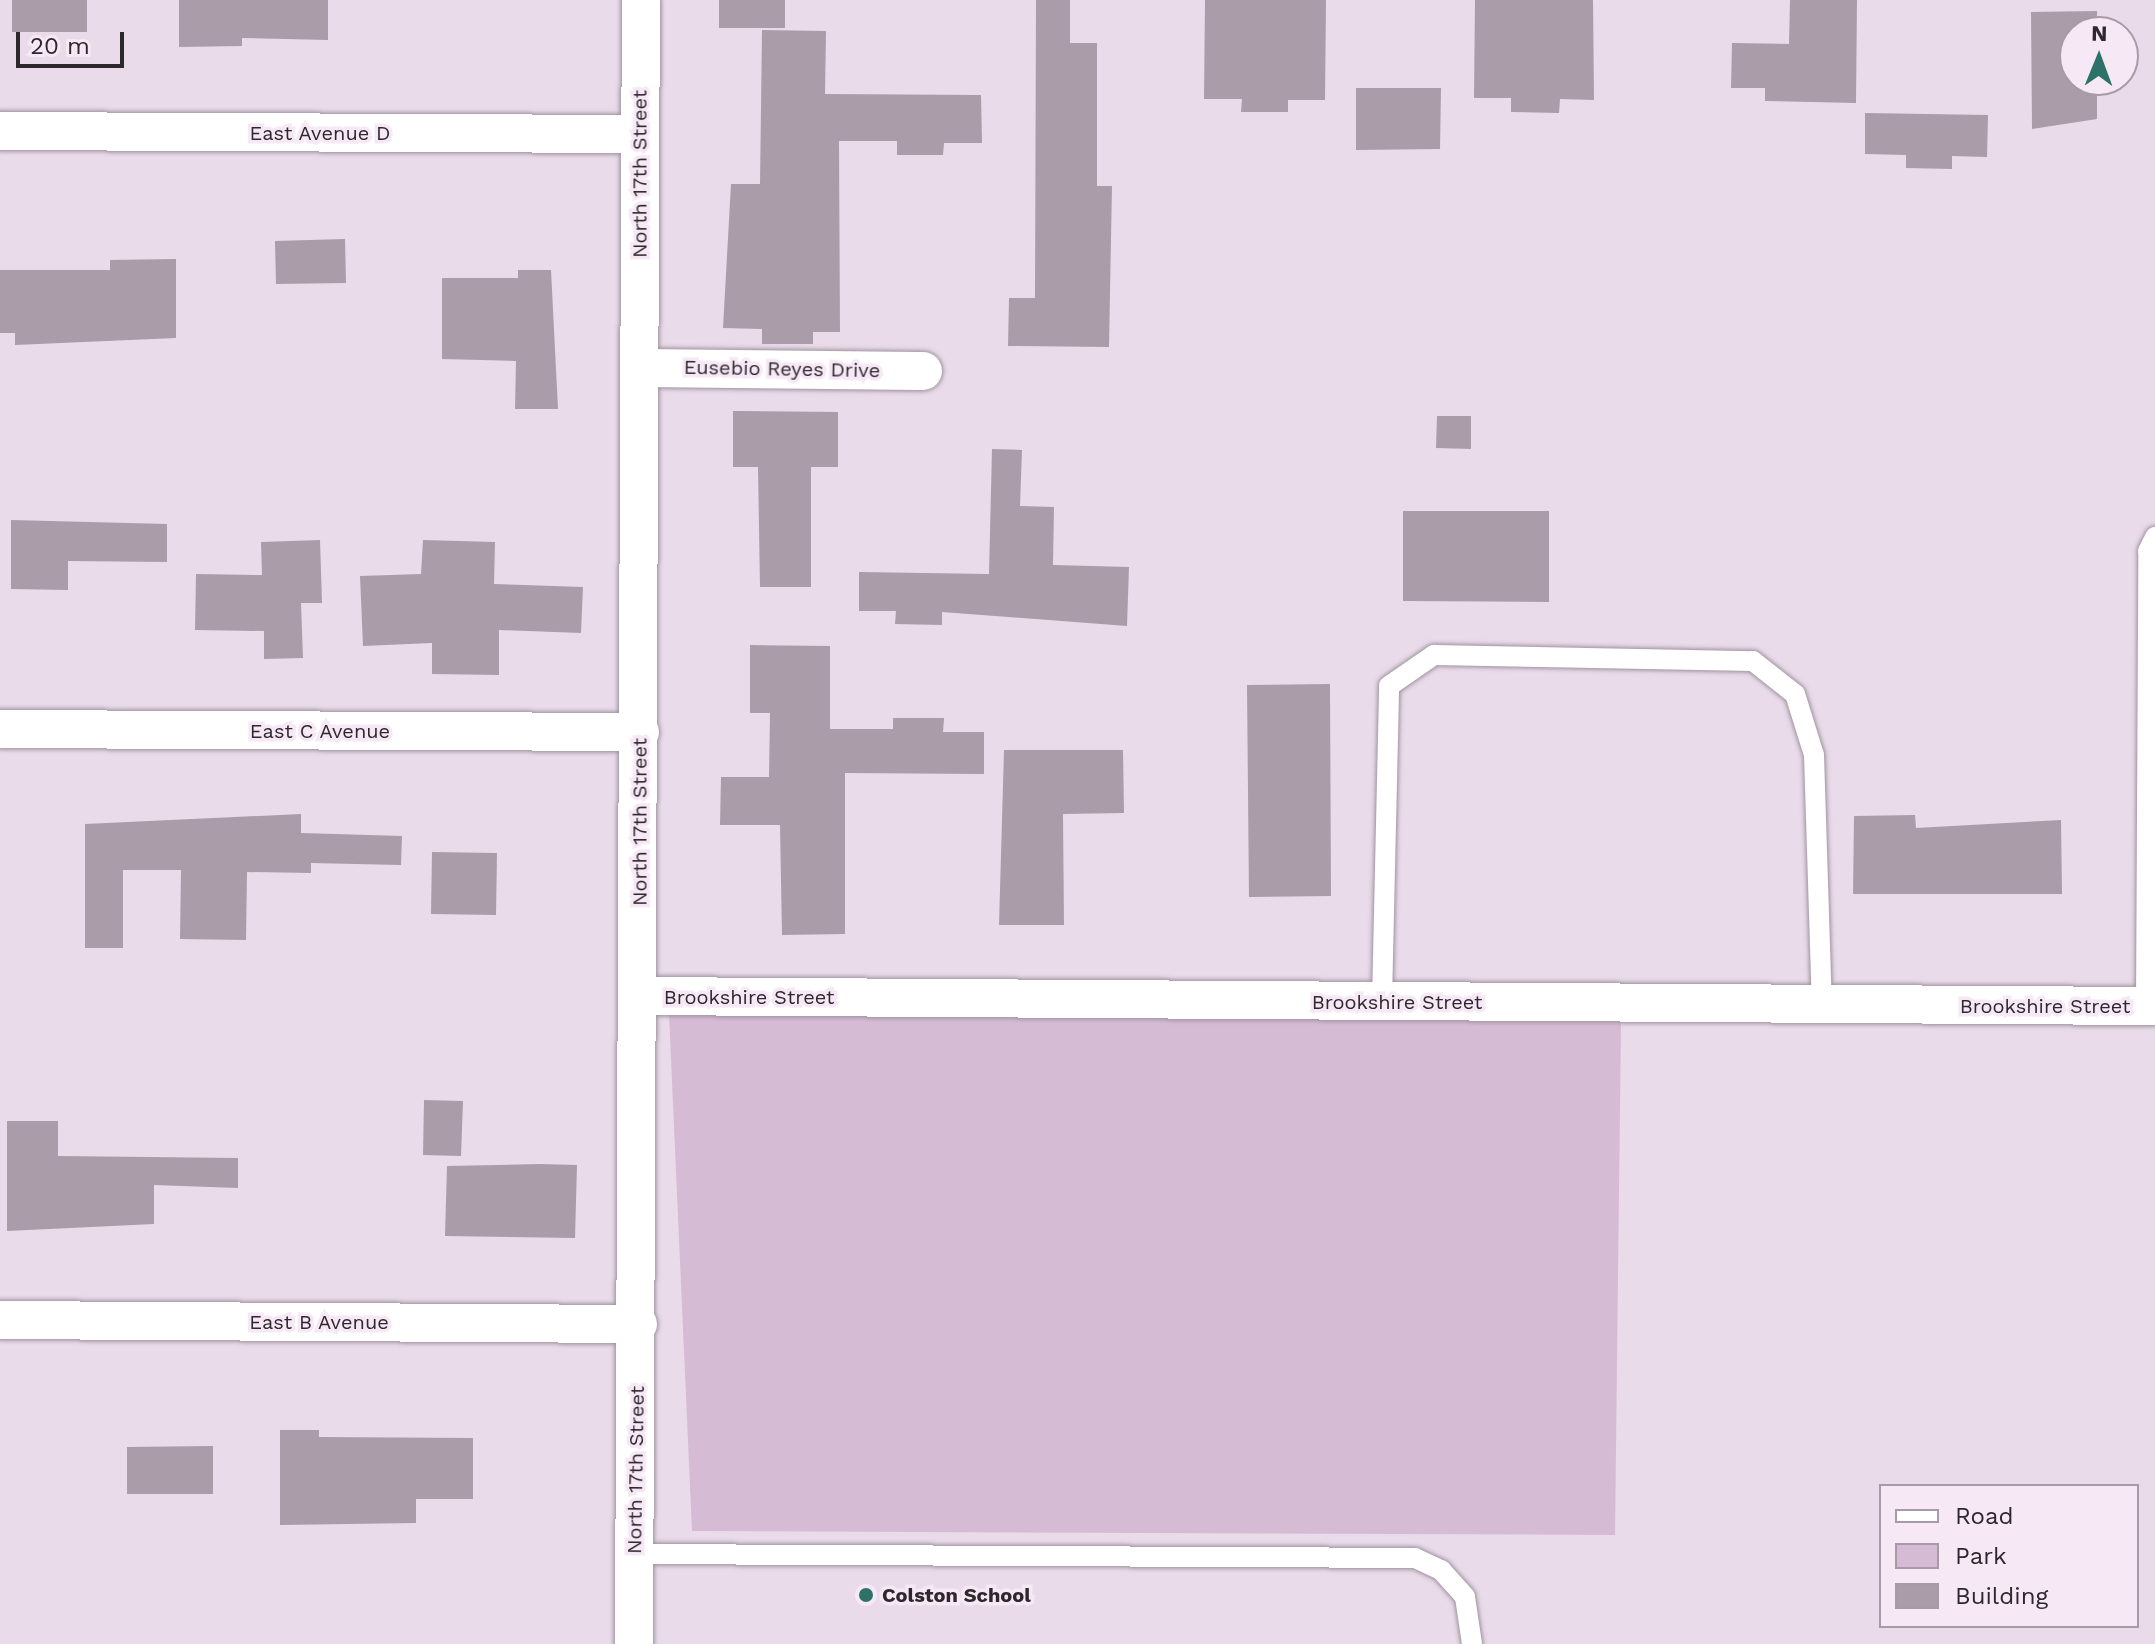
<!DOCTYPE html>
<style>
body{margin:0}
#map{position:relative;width:2155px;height:1644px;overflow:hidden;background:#e9dbe9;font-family:"Work Sans",sans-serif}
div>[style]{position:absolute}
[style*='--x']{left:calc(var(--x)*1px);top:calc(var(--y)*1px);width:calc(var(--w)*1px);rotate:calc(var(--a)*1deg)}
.green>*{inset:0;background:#d6bbd5}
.building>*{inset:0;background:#aa9ca9}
.roads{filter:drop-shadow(0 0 2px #a093a0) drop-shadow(0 0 2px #a093a0)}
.service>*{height:20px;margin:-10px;padding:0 10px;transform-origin:10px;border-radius:10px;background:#fff}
.minor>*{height:38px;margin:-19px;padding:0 19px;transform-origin:19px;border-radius:19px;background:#fff}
.dots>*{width:22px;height:22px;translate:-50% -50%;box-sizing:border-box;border:4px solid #f7e8f6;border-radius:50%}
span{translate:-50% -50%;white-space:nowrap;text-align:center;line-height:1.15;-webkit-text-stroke:7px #f7e8f6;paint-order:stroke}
.street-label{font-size:20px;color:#2d282d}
.poi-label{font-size:20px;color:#2d282d;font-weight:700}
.left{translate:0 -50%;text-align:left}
.legend{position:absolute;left:1879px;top:1484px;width:260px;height:144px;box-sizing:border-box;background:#f7e8f6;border:2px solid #a69ba6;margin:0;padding:10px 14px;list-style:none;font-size:24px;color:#2d282d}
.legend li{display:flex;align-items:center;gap:16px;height:40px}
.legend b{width:40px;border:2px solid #a69ba6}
.north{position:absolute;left:2059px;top:16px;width:80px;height:80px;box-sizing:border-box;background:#f7e8f6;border:2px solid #a69ba6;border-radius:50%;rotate:1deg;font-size:22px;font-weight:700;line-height:32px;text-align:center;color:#2d282d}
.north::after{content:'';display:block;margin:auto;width:28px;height:36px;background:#2c7268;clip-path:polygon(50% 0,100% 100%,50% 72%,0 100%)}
.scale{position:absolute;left:16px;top:32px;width:108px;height:36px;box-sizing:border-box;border:4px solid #2d282d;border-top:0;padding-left:10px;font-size:24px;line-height:28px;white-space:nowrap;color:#2d282d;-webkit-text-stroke:6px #f7e8f6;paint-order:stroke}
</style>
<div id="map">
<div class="green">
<i style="clip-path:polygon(669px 1014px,1621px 1019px,1615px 1535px,692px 1531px)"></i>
</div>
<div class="building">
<i style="clip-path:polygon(12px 0,87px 0,87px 32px,12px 32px)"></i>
<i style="clip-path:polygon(179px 0,328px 0,328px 40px,242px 38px,242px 46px,179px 47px)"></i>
<i style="clip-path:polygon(719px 0,785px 0,785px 28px,719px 28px)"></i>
<i style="clip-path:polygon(1036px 0,1070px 0,1070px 43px,1097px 43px,1097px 186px,1112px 186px,1109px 347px,1008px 346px,1009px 298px,1035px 298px)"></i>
<i style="clip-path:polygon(1205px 0,1326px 0,1325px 100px,1288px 100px,1288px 112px,1241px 112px,1242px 99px,1204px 99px)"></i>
<i style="clip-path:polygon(1475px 0,1593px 0,1594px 100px,1560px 99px,1559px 113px,1511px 112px,1511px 98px,1474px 98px)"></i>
<i style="clip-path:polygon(1790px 0,1857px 0,1856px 103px,1765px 101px,1765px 88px,1731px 88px,1732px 43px,1789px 44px)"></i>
<i style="clip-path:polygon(2097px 11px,2097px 32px,2075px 32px,2075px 80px,2097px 80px,2097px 119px,2032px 129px,2031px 12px)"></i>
<i style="clip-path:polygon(762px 30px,826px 31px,825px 94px,981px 95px,982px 143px,944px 143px,943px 155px,897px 155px,897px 141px,839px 141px,840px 332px,813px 332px,813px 344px,762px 344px,762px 329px,723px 328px,731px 184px,760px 184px)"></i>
<i style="clip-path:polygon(1356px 88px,1441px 88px,1440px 149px,1356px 150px)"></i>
<i style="clip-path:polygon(1865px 113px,1988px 115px,1987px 157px,1952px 156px,1952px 169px,1906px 168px,1906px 155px,1865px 154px)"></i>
<i style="clip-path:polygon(345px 239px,346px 283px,276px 284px,275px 241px)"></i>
<i style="clip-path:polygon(176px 259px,176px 338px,15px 345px,15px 333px,0 333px,0 270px,110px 270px,110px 260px)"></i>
<i style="clip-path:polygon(518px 270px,551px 270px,558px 409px,515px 409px,516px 361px,442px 359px,442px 278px,518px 278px)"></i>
<i style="clip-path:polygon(733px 411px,838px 412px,838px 467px,811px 467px,811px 587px,760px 587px,758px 467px,733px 467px)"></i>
<i style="clip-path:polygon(1437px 416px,1471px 416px,1471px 449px,1436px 448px)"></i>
<i style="clip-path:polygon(992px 449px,1022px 450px,1020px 506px,1054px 507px,1053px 565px,1129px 567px,1127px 626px,942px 612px,942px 625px,895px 624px,896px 611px,859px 611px,859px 572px,989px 574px)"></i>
<i style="clip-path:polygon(1403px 511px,1549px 511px,1549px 602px,1403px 601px)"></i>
<i style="clip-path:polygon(11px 520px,167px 524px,167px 562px,68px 561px,68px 590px,11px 589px)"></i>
<i style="clip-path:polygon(320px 540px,322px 603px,301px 603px,303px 658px,264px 659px,264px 631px,195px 630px,196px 574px,262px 575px,261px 542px)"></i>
<i style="clip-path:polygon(423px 540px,495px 542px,494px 584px,583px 587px,581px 633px,499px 630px,499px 675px,432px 674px,432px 643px,363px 646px,360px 576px,421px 574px)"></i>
<i style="clip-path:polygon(750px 645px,830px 646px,830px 729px,893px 729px,893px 718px,944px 718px,943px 732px,984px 732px,984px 774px,845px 773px,845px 934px,782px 935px,780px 825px,720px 825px,721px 777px,769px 777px,770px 713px,750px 713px)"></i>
<i style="clip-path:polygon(1330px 684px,1331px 896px,1249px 897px,1247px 685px)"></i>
<i style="clip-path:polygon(1004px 750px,1123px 750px,1124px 813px,1063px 814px,1064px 925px,999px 925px)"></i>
<i style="clip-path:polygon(301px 814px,301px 833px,402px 836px,401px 865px,311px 863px,311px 873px,247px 872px,246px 940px,180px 939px,181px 870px,123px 870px,123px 948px,85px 948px,85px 824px)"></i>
<i style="clip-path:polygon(1915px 815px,1916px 828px,2061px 820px,2062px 894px,1853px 894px,1854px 816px)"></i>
<i style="clip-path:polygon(432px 852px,497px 853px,496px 915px,431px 914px)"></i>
<i style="clip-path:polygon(424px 1100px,463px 1101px,461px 1156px,423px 1155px)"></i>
<i style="clip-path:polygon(7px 1121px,58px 1121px,58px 1156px,238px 1158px,238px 1188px,154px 1185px,154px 1224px,7px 1231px)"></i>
<i style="clip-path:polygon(539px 1164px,577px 1165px,575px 1238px,445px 1236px,447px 1166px)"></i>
<i style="clip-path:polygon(280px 1430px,319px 1430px,319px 1437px,473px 1438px,473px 1499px,416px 1499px,416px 1523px,280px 1525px)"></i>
<i style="clip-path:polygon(213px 1446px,213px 1494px,127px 1494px,127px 1447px)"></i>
</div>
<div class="roads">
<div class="service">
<i style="--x:1382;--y:1001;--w:315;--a:-88.7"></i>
<i style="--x:1389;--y:686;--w:55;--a:-34.6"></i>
<i style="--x:1434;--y:655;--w:319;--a:1.1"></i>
<i style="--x:1753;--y:661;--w:53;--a:38.2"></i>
<i style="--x:1795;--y:694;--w:64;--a:72.7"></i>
<i style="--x:1814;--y:755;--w:249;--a:88.2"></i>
<i style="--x:2146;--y:1006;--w:455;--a:-89.7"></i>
<i style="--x:2148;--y:551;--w:16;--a:-63"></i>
<i style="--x:635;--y:1554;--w:780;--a:0.29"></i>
<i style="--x:1415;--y:1558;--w:29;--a:25"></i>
<i style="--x:1441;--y:1570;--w:36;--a:48"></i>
<i style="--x:1465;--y:1597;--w:48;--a:81.5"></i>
</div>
<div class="minor">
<i style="--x:0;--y:131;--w:640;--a:0.27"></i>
<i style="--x:640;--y:368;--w:283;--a:0.6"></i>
<i style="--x:0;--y:729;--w:640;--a:0.27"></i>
<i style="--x:639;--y:996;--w:1516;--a:0.38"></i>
<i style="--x:0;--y:1320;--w:638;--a:0.36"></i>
<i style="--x:634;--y:1644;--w:1644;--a:-89.76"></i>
</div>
</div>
<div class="dots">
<i style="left:866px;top:1595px;background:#2c7268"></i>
</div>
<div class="street-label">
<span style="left:320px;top:133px">East Avenue D</span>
<span style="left:640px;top:174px;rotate:-90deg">North 17th Street</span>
<span style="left:782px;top:369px;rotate:1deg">Eusebio Reyes Drive</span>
<span style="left:320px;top:731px">East C Avenue</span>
<span style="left:640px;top:822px;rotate:-90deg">North 17th Street</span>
<span style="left:749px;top:997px">Brookshire Street</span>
<span style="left:1397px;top:1002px">Brookshire Street</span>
<span style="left:2045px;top:1006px">Brookshire Street</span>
<span style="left:319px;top:1322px">East B Avenue</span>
<span style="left:636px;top:1470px;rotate:-89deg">North 17th Street</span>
</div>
<div class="poi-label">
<span class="left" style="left:882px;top:1595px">Colston School</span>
</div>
<ul class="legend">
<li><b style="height:10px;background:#fff"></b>Road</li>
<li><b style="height:22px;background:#d6bbd5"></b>Park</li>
<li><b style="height:22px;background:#aa9ca9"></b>Building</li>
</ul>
<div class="north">N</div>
<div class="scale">20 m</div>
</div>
